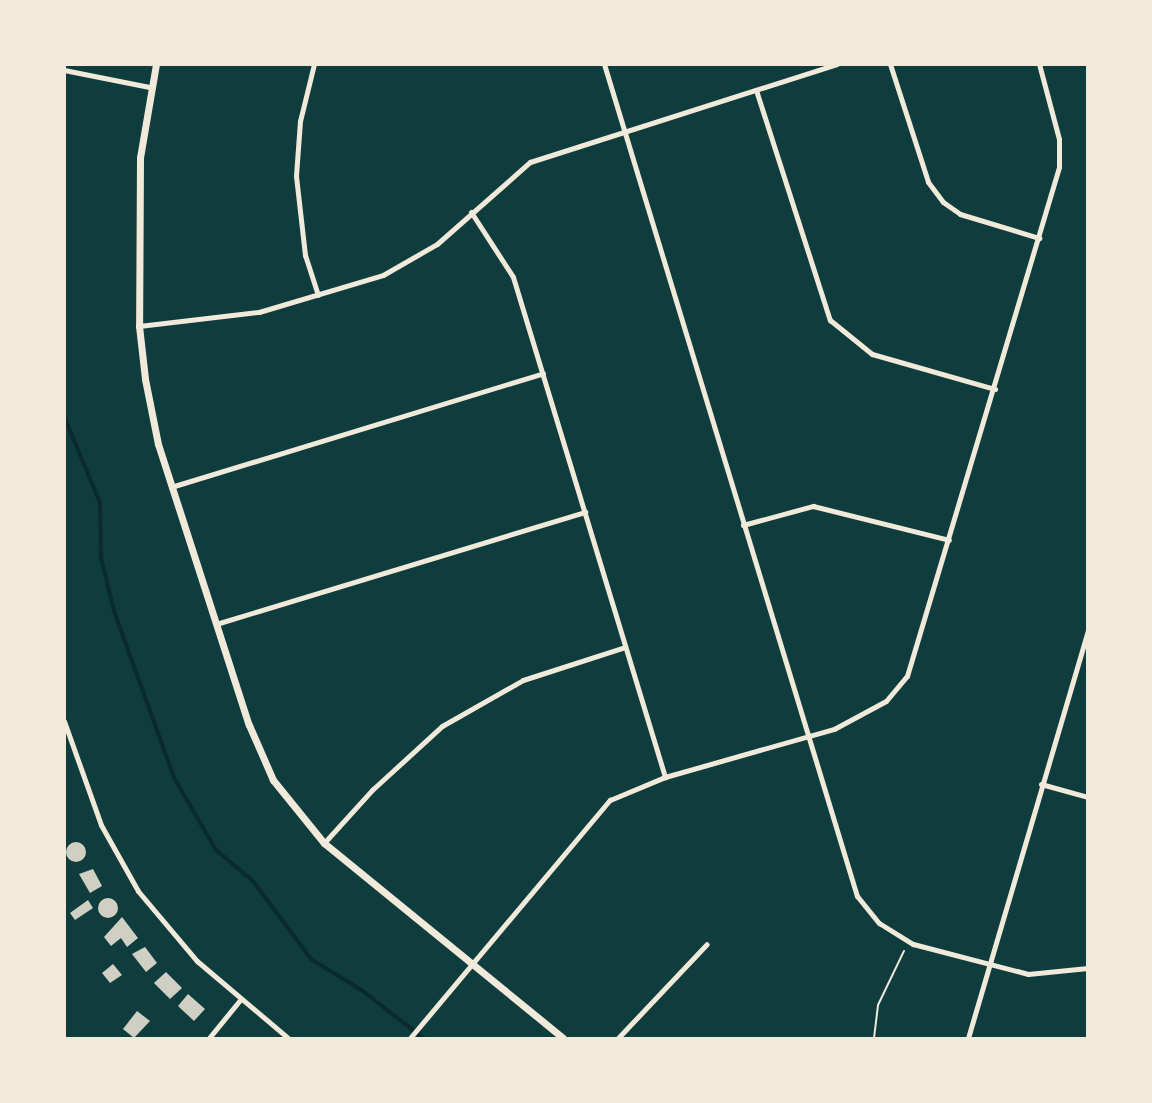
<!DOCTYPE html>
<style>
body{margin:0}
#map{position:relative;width:1152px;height:1103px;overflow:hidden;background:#0f3d3e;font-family:"Zilla Slab",serif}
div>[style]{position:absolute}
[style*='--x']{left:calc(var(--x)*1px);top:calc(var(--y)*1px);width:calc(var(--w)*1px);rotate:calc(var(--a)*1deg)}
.stream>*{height:4px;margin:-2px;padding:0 2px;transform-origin:2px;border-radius:2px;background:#0a2a2b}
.building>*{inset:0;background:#cfcfc3}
.round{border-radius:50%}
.path>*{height:2px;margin:-1px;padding:0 1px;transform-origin:1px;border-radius:1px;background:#f1e9da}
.minor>*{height:5px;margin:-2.5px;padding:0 2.5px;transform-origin:2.5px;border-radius:2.5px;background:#f1e9da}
.tertiary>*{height:7px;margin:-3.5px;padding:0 3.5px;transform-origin:3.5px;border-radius:3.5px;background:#f1e9da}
span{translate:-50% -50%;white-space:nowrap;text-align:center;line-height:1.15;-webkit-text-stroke:4.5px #f1e9da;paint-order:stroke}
.frame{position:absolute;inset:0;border:66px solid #f1e9da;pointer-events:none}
</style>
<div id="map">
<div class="stream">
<i style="--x:64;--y:416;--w:94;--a:67.5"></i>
<i style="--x:100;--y:503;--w:55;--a:89"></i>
<i style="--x:101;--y:558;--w:55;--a:76.2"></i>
<i style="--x:114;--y:611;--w:177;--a:70.2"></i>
<i style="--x:174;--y:778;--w:83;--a:59.7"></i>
<i style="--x:216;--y:850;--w:48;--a:40"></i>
<i style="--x:253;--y:881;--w:97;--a:53.4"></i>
<i style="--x:311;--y:959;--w:61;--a:31.6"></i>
<i style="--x:363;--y:991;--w:76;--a:38.1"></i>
</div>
<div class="building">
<i class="round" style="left:66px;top:842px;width:20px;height:20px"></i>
<i style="clip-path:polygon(93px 869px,102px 886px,90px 893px,79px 874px)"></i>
<i class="round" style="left:98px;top:898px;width:20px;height:20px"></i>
<i style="clip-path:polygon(88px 900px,93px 908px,75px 920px,70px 913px)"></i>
<i style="clip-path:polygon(122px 917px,138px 938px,127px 947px,121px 938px,111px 946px,104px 937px)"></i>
<i style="clip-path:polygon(145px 947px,157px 963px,146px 972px,132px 954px)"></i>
<i style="clip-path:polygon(113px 964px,122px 975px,110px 983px,102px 973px)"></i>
<i style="clip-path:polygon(166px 972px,182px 988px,170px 999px,154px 983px)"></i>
<i style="clip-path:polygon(188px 994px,205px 1009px,194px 1021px,178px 1006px)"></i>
<i style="clip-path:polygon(137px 1011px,150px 1021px,134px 1038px,123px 1029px)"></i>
</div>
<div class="path">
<i style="--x:874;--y:1038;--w:33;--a:-83"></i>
<i style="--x:878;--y:1005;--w:60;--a:-64.3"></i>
</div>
<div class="minor">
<i style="--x:314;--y:64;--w:59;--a:103.8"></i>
<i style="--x:300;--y:121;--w:55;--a:94.2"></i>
<i style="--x:296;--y:176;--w:80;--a:83.5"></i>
<i style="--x:305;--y:255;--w:42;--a:72"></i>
<i style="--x:604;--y:64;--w:870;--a:73.09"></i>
<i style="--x:857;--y:896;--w:35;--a:51"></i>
<i style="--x:879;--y:923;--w:40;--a:32"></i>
<i style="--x:913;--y:944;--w:119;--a:14.6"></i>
<i style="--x:1028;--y:974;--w:60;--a:-5.7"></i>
<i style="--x:890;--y:64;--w:124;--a:72.1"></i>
<i style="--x:928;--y:182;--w:25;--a:53"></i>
<i style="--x:943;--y:202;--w:21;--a:35"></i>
<i style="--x:960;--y:214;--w:83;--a:16.9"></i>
<i style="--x:64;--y:70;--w:87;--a:11.3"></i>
<i style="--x:756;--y:90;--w:242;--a:72.2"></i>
<i style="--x:830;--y:320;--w:54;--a:39"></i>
<i style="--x:872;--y:354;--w:128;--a:15.9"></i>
<i style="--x:471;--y:212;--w:77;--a:57.1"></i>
<i style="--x:513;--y:277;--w:523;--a:73.09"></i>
<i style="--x:139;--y:326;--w:121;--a:-6.7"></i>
<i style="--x:259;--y:312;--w:129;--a:-16.6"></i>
<i style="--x:383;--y:275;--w:62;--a:-29.9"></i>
<i style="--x:437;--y:244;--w:124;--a:-41.4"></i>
<i style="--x:530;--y:162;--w:322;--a:-17.7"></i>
<i style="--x:171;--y:487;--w:389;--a:-17"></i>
<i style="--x:743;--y:525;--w:73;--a:-15.2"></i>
<i style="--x:813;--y:506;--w:140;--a:14"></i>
<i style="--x:216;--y:624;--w:386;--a:-16.9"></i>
<i style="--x:64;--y:721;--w:110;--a:70.4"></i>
<i style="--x:101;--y:825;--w:76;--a:60.7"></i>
<i style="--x:138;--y:891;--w:92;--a:49.9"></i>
<i style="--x:197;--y:961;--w:119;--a:40.2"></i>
<i style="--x:1041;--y:784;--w:49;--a:15.5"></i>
<i style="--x:324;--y:843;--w:72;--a:-47.8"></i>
<i style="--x:372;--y:790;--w:95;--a:-42.4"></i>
<i style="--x:442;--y:726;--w:93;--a:-29.6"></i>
<i style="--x:523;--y:680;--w:107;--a:-17.9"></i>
<i style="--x:209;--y:1038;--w:49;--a:-50.8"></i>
<i style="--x:410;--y:1038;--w:311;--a:-50"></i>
<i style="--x:610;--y:800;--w:60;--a:-22.7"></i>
<i style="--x:665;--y:777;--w:176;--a:-15.9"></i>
<i style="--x:834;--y:729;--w:59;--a:-28.3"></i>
<i style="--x:886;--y:701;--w:33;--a:-50"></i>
<i style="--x:907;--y:676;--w:531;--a:-73.37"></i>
<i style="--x:1059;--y:167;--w:28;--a:-90"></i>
<i style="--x:1059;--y:139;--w:78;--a:-104.9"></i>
<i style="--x:618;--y:1038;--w:129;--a:-46.6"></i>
<i style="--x:968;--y:1038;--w:424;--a:-73.6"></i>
</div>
<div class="tertiary">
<i style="--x:156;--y:64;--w:95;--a:99.7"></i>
<i style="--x:140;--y:158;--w:168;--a:90.3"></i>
<i style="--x:139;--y:326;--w:53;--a:83.5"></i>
<i style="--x:145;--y:379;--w:66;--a:78.7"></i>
<i style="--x:158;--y:444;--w:295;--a:72.1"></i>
<i style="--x:249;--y:725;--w:60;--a:66.4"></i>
<i style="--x:273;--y:780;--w:81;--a:51"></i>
<i style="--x:324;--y:843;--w:308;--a:39.2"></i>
</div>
<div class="frame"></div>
</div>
